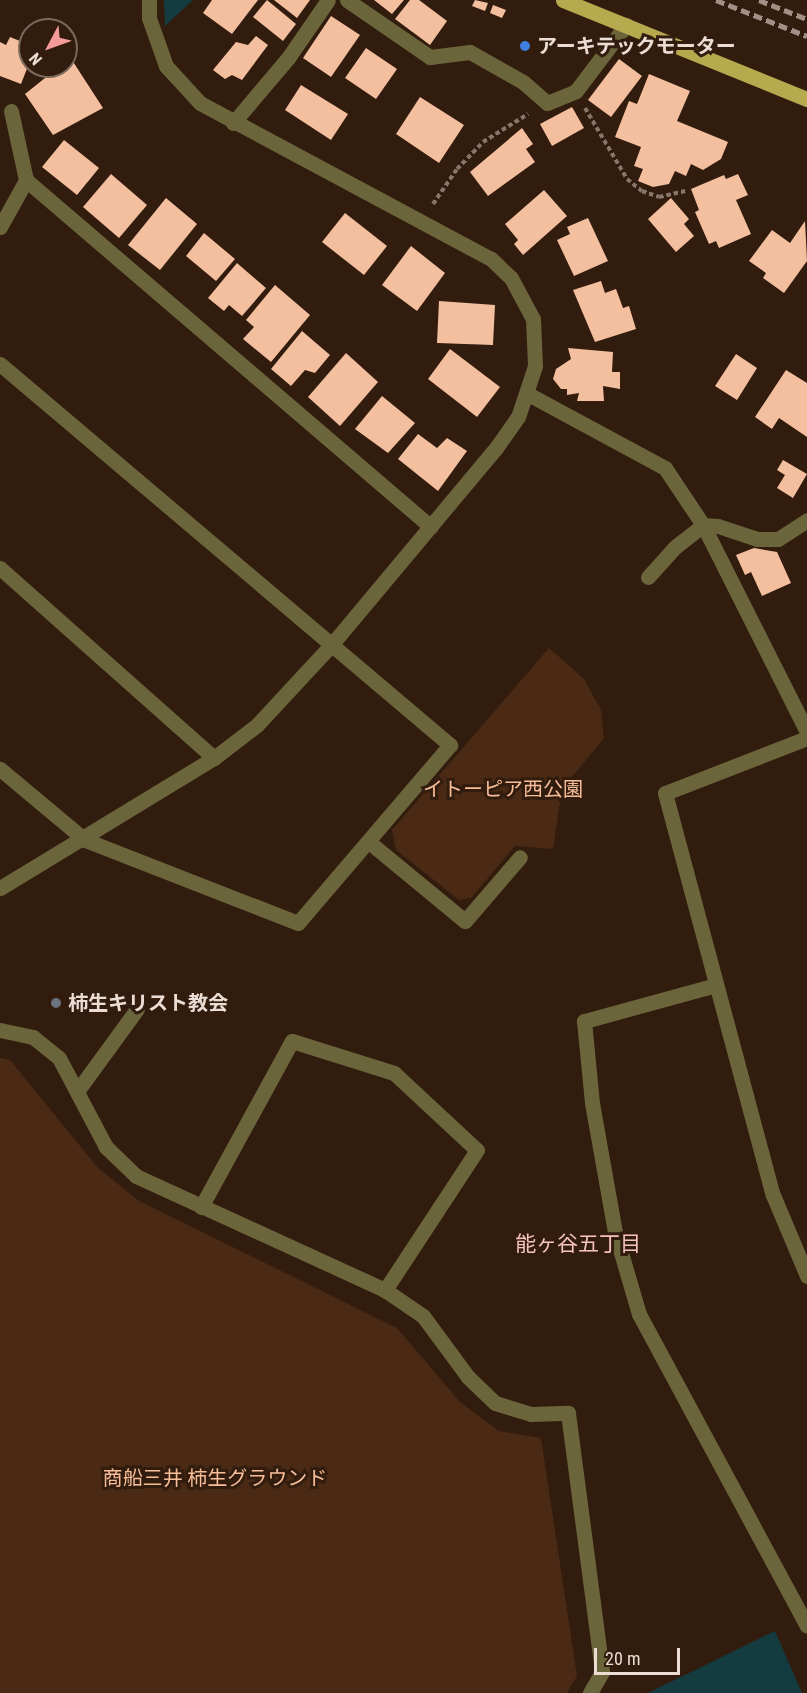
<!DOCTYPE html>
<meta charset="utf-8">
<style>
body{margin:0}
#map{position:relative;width:807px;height:1693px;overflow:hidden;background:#311c0e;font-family:"Roboto Condensed","Noto Sans JP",sans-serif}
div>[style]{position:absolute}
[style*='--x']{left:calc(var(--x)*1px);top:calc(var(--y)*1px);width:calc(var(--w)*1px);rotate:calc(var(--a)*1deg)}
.green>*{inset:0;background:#4b2a15}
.water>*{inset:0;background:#133b40}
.building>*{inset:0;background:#f4bf9f}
.path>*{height:4px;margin-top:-2px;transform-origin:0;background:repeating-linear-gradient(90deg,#88766b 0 4.5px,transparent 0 7.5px)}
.minor>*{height:15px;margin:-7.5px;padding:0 7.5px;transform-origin:7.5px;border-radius:7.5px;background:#6b653b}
.major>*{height:15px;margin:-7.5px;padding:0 7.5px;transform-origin:7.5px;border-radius:7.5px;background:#b7a94d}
.rail>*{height:4.5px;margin-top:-2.25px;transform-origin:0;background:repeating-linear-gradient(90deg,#a29086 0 9px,transparent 0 13.5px)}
.dots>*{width:16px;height:16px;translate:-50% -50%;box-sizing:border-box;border:3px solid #311c0e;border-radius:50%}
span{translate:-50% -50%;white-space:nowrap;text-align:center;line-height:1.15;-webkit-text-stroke:6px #311c0e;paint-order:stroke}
.poi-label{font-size:20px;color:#ecddd4;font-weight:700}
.left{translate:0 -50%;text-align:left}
.park-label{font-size:20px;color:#f7bc98}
.neighbourhood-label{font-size:21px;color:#f6c2c0}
.north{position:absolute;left:18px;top:18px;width:60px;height:60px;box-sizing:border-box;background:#311c0e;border:2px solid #7c695d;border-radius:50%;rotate:229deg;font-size:16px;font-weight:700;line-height:24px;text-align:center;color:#ecddd4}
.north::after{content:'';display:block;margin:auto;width:21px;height:27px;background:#f59b99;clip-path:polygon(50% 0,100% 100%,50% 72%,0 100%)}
.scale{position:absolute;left:594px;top:1648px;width:86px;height:27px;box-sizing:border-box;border:3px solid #ecddd4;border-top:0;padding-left:8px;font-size:18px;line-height:21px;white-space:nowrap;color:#ecddd4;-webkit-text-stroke:4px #311c0e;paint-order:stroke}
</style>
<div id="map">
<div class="green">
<i style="clip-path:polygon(549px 648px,584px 679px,601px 710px,604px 738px,562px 789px,553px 849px,515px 846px,471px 898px,459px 900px,396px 850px,392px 830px)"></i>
<i style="clip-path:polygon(0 1058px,10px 1060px,98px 1168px,139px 1201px,397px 1328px,460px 1402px,499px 1431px,541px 1438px,577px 1676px,567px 1693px,0 1693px)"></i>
</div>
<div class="water">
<i style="clip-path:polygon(164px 0,193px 0,165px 26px)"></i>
<i style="clip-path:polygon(775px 1631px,802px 1693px,648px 1693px)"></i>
</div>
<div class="building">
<i style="clip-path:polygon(212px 0,258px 0,232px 34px,203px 13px)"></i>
<i style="clip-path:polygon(267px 0,296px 24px,283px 41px,253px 17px)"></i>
<i style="clip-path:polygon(274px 0,310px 0,297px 18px)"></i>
<i style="clip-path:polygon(374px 0,404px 0,392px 14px)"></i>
<i style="clip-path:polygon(410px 0,419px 0,447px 21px,430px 45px,395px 19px)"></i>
<i style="clip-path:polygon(475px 0,488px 3px,485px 11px,472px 6px)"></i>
<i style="clip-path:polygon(493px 5px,506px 10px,502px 18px,490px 13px)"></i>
<i style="clip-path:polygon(331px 16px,360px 35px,331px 77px,303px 58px)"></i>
<i style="clip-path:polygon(256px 36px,268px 45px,242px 80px,232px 75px,225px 79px,213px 70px,236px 42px,248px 45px)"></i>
<i style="clip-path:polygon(10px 37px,30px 45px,30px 61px,21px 84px,0 76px,0 42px,6px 45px)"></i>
<i style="clip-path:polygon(366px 48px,397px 69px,376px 99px,345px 78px)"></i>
<i style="clip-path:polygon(70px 57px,103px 108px,53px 135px,25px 94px,60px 66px,66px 66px)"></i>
<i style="clip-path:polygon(619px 59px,642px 76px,611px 117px,588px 100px)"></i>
<i style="clip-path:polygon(649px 74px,690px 91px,677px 121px,728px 142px,721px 159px,703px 170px,691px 164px,686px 176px,675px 171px,669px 184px,653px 187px,638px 181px,643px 169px,634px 166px,641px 147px,615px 137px,629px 101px,637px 104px)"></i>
<i style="clip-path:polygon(301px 85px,348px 114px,331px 140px,285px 110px)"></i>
<i style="clip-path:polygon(420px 97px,464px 125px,439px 163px,396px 134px)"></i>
<i style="clip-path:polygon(572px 107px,584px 128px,552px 146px,540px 124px)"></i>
<i style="clip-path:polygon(522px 128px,533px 144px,526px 149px,535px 162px,488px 196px,470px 172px)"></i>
<i style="clip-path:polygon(64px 140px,99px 168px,77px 195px,42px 167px)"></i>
<i style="clip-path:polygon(111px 174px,147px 205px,119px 238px,83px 207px)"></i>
<i style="clip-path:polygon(738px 174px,748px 195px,736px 200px,751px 234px,719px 248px,716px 241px,709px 244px,695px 212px,699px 210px,691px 189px,724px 175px,726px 179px)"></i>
<i style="clip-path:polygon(544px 190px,567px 216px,523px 255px,514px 244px,518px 240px,505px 224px)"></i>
<i style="clip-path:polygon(166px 198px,197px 224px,160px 270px,128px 245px)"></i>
<i style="clip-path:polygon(671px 198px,689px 219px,684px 224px,694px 236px,676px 252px,648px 219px)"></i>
<i style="clip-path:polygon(345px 213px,387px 246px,364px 275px,322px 242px)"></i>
<i style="clip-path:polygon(588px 218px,608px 261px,574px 276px,557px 240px,570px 234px,567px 227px)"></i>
<i style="clip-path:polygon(805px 221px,807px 261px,784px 293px,763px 278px,766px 273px,749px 261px,772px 230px,790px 243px)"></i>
<i style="clip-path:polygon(204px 233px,235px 259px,216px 281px,186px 256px)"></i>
<i style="clip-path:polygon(411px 246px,445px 273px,417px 311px,382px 285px)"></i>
<i style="clip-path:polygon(237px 263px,266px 288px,242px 316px,229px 305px,224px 311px,208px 298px)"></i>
<i style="clip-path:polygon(601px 281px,605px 293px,616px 289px,623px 308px,629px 306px,636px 329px,595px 342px,573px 290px)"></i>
<i style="clip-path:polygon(275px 285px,310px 315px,271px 362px,243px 339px,254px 327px,246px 320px)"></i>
<i style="clip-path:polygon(439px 301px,495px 305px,493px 345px,437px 343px)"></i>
<i style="clip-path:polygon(302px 331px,330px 355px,315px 373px,305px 370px,291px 386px,271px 369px)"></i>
<i style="clip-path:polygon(568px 348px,613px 352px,612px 372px,620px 372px,620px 389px,603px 386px,604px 401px,577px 401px,579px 393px,567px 395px,567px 389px,561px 389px,553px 379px,556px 369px,571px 359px)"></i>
<i style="clip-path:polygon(450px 349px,500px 387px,477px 417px,428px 379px)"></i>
<i style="clip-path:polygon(346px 353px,378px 382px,340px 426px,308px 397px)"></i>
<i style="clip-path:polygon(736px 354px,757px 368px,737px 400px,715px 386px)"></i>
<i style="clip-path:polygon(786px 370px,807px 383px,807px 437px,779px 418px,772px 429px,755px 417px)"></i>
<i style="clip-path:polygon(382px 396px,415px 423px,388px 453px,355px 429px)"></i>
<i style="clip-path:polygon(418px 434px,437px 448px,447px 438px,467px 451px,438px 491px,398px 459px)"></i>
<i style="clip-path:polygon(783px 460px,807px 474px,793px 498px,777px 488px,785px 475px,777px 470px)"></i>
<i style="clip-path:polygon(754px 548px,777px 552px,791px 583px,762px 596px,751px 572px,745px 575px,736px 555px)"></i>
</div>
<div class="path">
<i style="--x:585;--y:108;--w:82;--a:59.4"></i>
<i style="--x:627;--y:179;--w:19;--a:39"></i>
<i style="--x:642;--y:191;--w:18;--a:19"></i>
<i style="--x:659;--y:197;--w:27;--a:-13"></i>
<i style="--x:433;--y:204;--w:42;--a:-55.6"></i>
<i style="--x:457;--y:169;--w:37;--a:-46"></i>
<i style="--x:483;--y:142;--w:53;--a:-31.9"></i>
</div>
<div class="minor">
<i style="--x:347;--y:0;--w:101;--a:34.5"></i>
<i style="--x:430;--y:57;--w:40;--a:-7.1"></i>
<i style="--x:470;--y:52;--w:61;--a:29.5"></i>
<i style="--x:523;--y:82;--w:32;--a:41"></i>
<i style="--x:547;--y:103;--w:31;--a:-22"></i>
<i style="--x:576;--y:91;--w:83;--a:-52.9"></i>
<i style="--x:11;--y:111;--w:71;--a:77.7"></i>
<i style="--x:233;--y:123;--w:85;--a:-49.8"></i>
<i style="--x:288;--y:58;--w:70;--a:-55.4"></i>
<i style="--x:0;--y:227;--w:54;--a:-61"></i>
<i style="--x:26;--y:180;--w:533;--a:40.59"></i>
<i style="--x:0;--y:364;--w:590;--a:40.25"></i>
<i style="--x:450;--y:745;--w:234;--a:130.5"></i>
<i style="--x:298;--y:923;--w:229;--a:-158.7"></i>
<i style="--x:85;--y:840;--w:111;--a:-140.1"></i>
<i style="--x:528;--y:394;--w:156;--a:28.4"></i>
<i style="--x:665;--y:468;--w:69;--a:56.3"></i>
<i style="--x:703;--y:525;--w:232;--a:63.3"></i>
<i style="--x:0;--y:568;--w:286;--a:41.6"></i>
<i style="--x:648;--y:577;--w:40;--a:-48"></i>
<i style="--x:675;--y:547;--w:36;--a:-38"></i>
<i style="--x:703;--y:525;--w:15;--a:4"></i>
<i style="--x:718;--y:526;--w:41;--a:18.4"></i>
<i style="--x:757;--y:539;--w:21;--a:0"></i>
<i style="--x:778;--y:539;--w:35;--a:-33"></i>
<i style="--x:807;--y:738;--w:152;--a:158.8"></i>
<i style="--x:665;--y:793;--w:416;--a:75"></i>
<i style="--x:773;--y:1195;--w:88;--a:67.2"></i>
<i style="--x:369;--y:842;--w:124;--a:39.5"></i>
<i style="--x:465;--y:921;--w:84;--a:-49.3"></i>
<i style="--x:0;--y:888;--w:250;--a:-31.3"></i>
<i style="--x:214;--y:758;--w:54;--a:-37.5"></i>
<i style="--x:257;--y:725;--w:110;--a:-47.2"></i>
<i style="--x:332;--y:644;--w:256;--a:-50.1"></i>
<i style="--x:496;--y:448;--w:38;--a:-55"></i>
<i style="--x:518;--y:417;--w:54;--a:-71.6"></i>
<i style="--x:535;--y:366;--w:47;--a:-92.4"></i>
<i style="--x:533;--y:319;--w:47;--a:-118.2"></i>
<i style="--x:511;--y:278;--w:28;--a:-136"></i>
<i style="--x:491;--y:259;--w:330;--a:-151.8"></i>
<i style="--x:200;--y:103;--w:50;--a:-132.6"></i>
<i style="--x:166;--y:66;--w:51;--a:-109.5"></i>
<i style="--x:149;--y:18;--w:18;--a:-90"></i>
<i style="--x:716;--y:985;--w:137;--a:164.7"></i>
<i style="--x:584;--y:1021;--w:82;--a:84.4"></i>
<i style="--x:592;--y:1103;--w:131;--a:79.9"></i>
<i style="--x:615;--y:1232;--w:85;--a:73.7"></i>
<i style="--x:639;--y:1314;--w:354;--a:61.7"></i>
<i style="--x:0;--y:1030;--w:34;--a:12"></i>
<i style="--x:33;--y:1037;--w:33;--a:39"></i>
<i style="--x:59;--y:1058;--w:101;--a:62.2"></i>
<i style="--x:106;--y:1147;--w:42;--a:44"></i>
<i style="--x:136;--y:1176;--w:274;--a:24.6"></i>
<i style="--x:385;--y:1290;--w:46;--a:34.4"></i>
<i style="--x:423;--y:1316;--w:76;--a:53.6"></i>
<i style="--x:468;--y:1377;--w:37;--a:44"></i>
<i style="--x:495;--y:1403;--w:38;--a:17"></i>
<i style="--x:531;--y:1414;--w:37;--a:-2"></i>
<i style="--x:568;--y:1413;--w:261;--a:82.5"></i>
<i style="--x:602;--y:1672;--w:24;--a:120"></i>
<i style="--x:78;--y:1090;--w:100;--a:-53.9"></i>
<i style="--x:201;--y:1207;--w:189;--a:-61.3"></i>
<i style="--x:292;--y:1041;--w:107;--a:17.4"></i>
<i style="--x:394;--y:1073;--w:113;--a:42.9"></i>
<i style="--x:477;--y:1150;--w:168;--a:123.3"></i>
</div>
<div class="major">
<i style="--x:563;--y:0;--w:263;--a:22.1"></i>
</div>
<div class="rail">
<i style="--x:716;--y:0;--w:98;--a:21.6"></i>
<i style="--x:759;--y:0;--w:52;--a:21.6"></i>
</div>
<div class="dots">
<i style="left:525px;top:46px;background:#3f7fe0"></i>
<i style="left:56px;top:1003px;background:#6b7280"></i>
</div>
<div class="poi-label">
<span class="left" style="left:537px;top:46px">アーキテックモーター</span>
<span class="left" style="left:68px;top:1003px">柿生キリスト教会</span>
</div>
<div class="park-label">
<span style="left:503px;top:789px">イトーピア西公園</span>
<span style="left:215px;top:1478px">商船三井 柿生グラウンド</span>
</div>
<div class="neighbourhood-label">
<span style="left:578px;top:1244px">能ヶ谷五丁目</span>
</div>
<div class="north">N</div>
<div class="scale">20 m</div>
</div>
